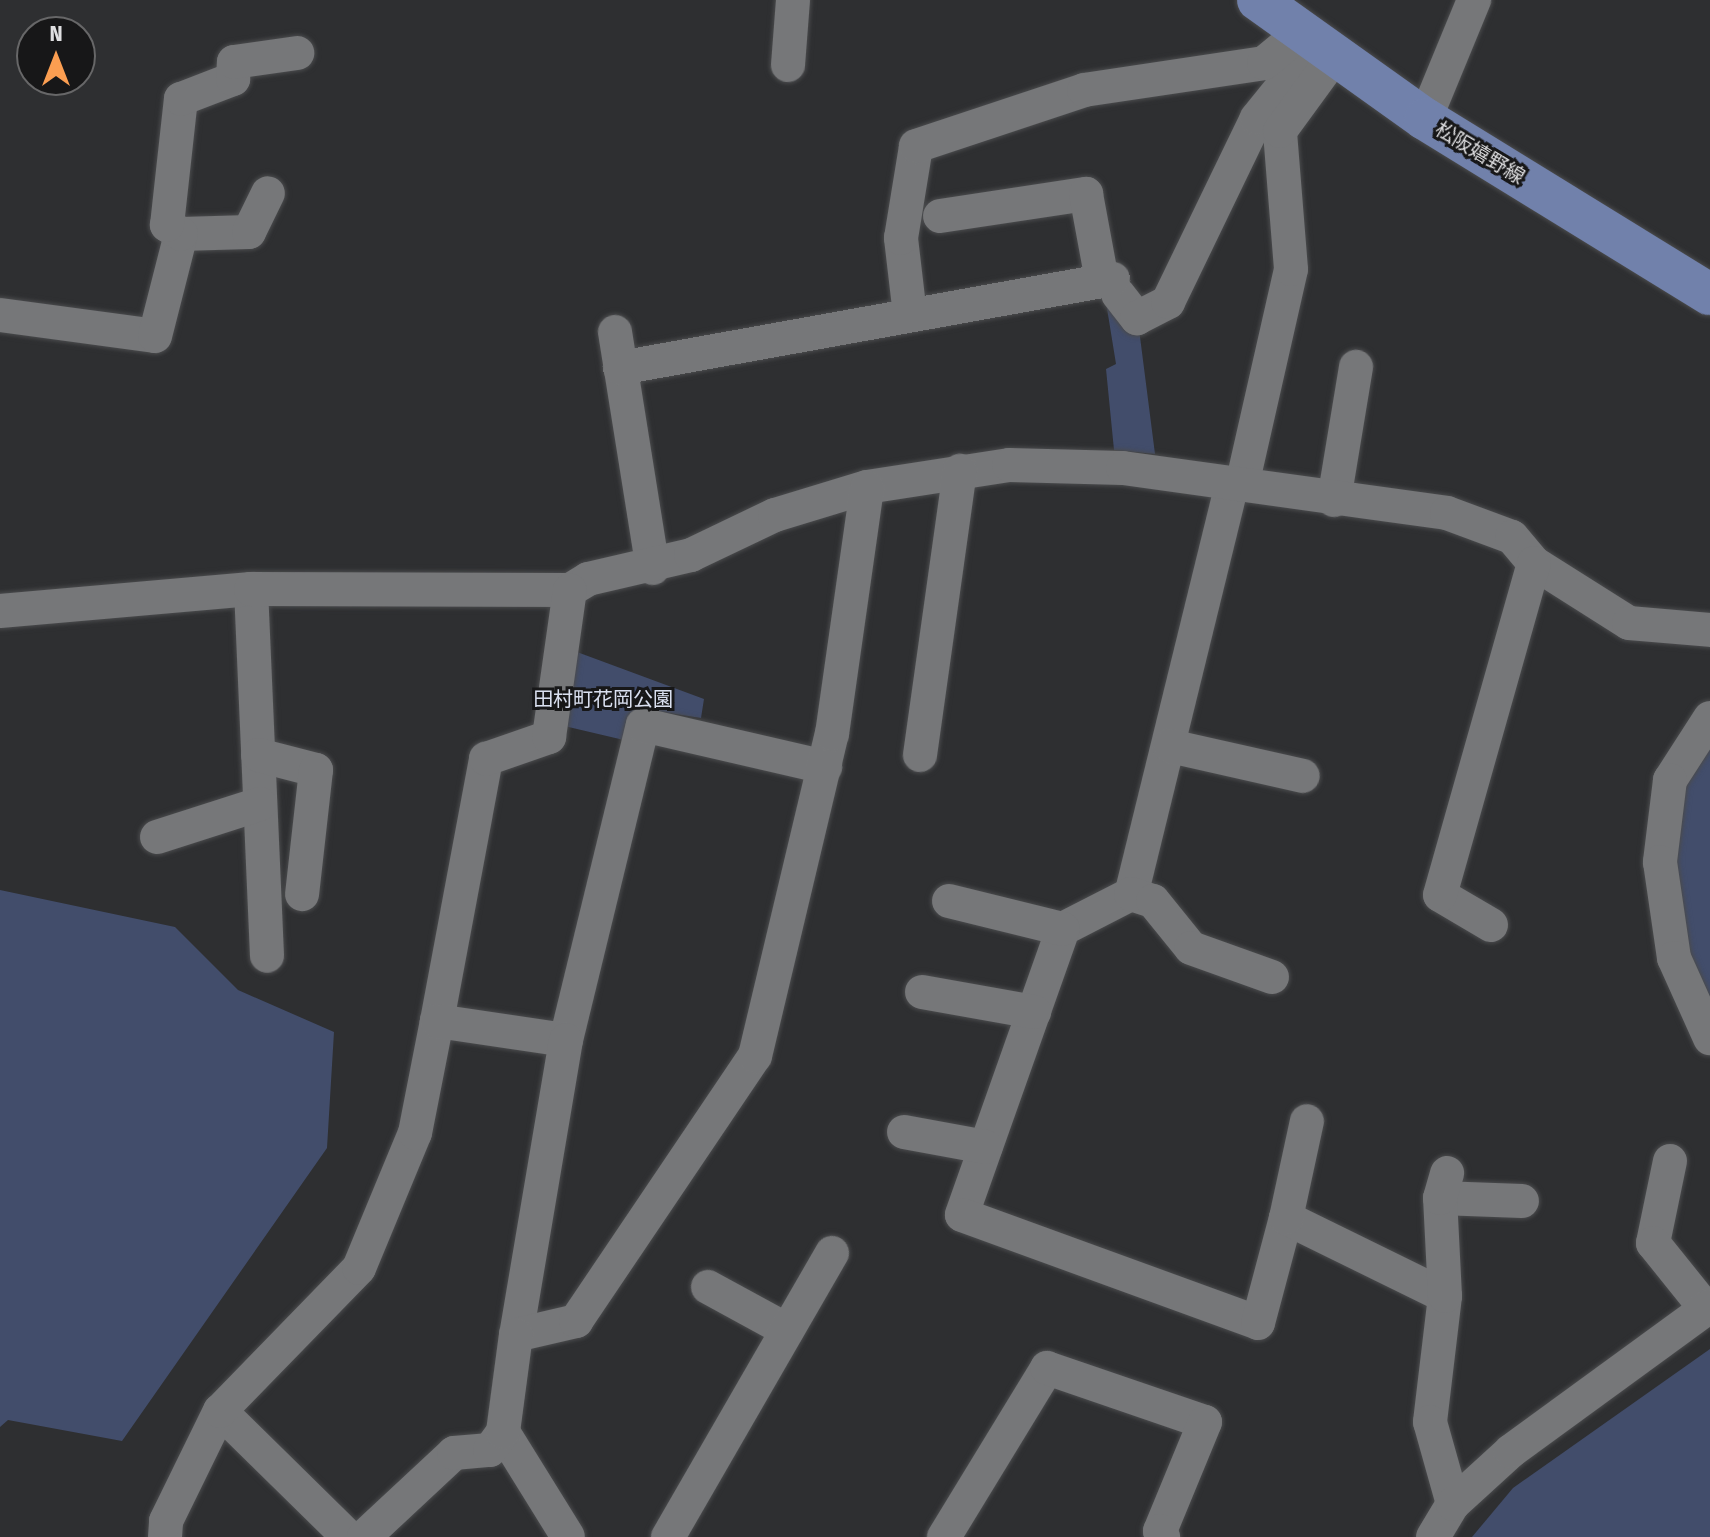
<!DOCTYPE html>
<meta charset="utf-8">
<style>
body{margin:0}
#map{position:relative;width:1710px;height:1537px;overflow:hidden;background:#2e2f31;font-family:"Fira Sans Condensed","Noto Sans JP",sans-serif}
div>[style]{position:absolute}
[style*='--x']{left:calc(var(--x)*1px);top:calc(var(--y)*1px);width:calc(var(--w)*1px);rotate:calc(var(--a)*1deg)}
.green>*{inset:0;background:#424d6b}
.roads{filter:drop-shadow(0 0 2px #4a4b4d) drop-shadow(0 0 2px #4a4b4d)}
.minor>*{height:34px;margin:-17px;padding:0 17px;transform-origin:17px;border-radius:17px;background:#767779}
.major>*{height:42px;margin:-21px;padding:0 21px;transform-origin:21px;border-radius:21px;background:#7181ab}
span{translate:-50% -50%;white-space:nowrap;text-align:center;line-height:1.15;-webkit-text-stroke:6px #171718;paint-order:stroke}
.street-label{font-size:20px;color:#dfdfe1}
.park-label{font-size:20px;color:#dae0f0}
.north{position:absolute;left:16px;top:16px;width:80px;height:80px;box-sizing:border-box;background:#171718;border:2px solid #676768;border-radius:50%;rotate:0deg;font-size:22px;font-weight:700;line-height:32px;text-align:center;color:#dfdfe1}
.north::after{content:'';display:block;margin:auto;width:28px;height:36px;background:#fb9e51;clip-path:polygon(50% 0,100% 100%,50% 72%,0 100%)}
</style>
<div id="map">
<div class="green">
<i style="clip-path:polygon(1105px 296px,1139px 329px,1155px 454px,1114px 450px,1106px 369px,1116px 364px)"></i>
<i style="clip-path:polygon(577px 652px,704px 699px,701px 718px,637px 708px,628px 741px,560px 725px)"></i>
<i style="clip-path:polygon(1710px 746px,1710px 1001px,1684px 938px,1671px 835px,1688px 773px)"></i>
<i style="clip-path:polygon(0 890px,175px 927px,238px 990px,334px 1032px,327px 1148px,122px 1441px,8px 1420px,0 1427px)"></i>
<i style="clip-path:polygon(1710px 1349px,1710px 1537px,1472px 1537px,1513px 1488px)"></i>
</div>
<div class="roads">
<div class="minor">
<i style="--x:788;--y:65;--w:65;--a:-85.6"></i>
<i style="--x:1425;--y:119;--w:129;--a:-67.6"></i>
<i style="--x:940;--y:216;--w:148;--a:-8.6"></i>
<i style="--x:1086;--y:194;--w:87;--a:79.5"></i>
<i style="--x:181;--y:234;--w:68;--a:-1.7"></i>
<i style="--x:249;--y:232;--w:43;--a:-64"></i>
<i style="--x:1118;--y:294;--w:31;--a:52"></i>
<i style="--x:1137;--y:318;--w:35;--a:-27"></i>
<i style="--x:1168;--y:302;--w:204;--a:-64.2"></i>
<i style="--x:1257;--y:118;--w:94;--a:-51.1"></i>
<i style="--x:0;--y:315;--w:156;--a:7.7"></i>
<i style="--x:155;--y:336;--w:105;--a:-75.7"></i>
<i style="--x:181;--y:234;--w:17;--a:-147"></i>
<i style="--x:167;--y:225;--w:127;--a:-83.7"></i>
<i style="--x:181;--y:99;--w:56;--a:-21"></i>
<i style="--x:233;--y:79;--w:17;--a:-87"></i>
<i style="--x:234;--y:62;--w:64;--a:-8.1"></i>
<i style="--x:910;--y:315;--w:78;--a:-96.7"></i>
<i style="--x:901;--y:238;--w:93;--a:-80.7"></i>
<i style="--x:916;--y:146;--w:177;--a:-18.4"></i>
<i style="--x:1084;--y:90;--w:182;--a:-8.5"></i>
<i style="--x:1264;--y:63;--w:45;--a:-39.6"></i>
<i style="--x:615;--y:332;--w:239;--a:80.9"></i>
<i style="--x:620;--y:368;--w:501;--a:-10.23"></i>
<i style="--x:1232;--y:484;--w:422;--a:103.8"></i>
<i style="--x:1131;--y:894;--w:76;--a:152.8"></i>
<i style="--x:1063;--y:929;--w:303;--a:109.5"></i>
<i style="--x:962;--y:1215;--w:315;--a:20"></i>
<i style="--x:1258;--y:1323;--w:109;--a:-75.1"></i>
<i style="--x:1286;--y:1218;--w:177;--a:26.1"></i>
<i style="--x:1445;--y:1296;--w:127;--a:96.8"></i>
<i style="--x:1430;--y:1422;--w:85;--a:74.3"></i>
<i style="--x:1242;--y:485;--w:221;--a:-77.2"></i>
<i style="--x:1291;--y:269;--w:138;--a:-94.6"></i>
<i style="--x:1280;--y:131;--w:92;--a:-53.9"></i>
<i style="--x:1334;--y:500;--w:135;--a:-80.6"></i>
<i style="--x:251;--y:589;--w:367;--a:87.5"></i>
<i style="--x:0;--y:611;--w:252;--a:-5"></i>
<i style="--x:251;--y:589;--w:319;--a:0.2"></i>
<i style="--x:570;--y:590;--w:21;--a:-31"></i>
<i style="--x:588;--y:579;--w:106;--a:-13.1"></i>
<i style="--x:691;--y:555;--w:93;--a:-25.5"></i>
<i style="--x:775;--y:515;--w:96;--a:-16.9"></i>
<i style="--x:867;--y:487;--w:144;--a:-8.8"></i>
<i style="--x:1009;--y:465;--w:114;--a:1.5"></i>
<i style="--x:1123;--y:468;--w:327;--a:7.9"></i>
<i style="--x:1447;--y:513;--w:69;--a:20.3"></i>
<i style="--x:1512;--y:537;--w:34;--a:50"></i>
<i style="--x:1534;--y:563;--w:112;--a:32.3"></i>
<i style="--x:1629;--y:623;--w:81;--a:4.9"></i>
<i style="--x:1710;--y:718;--w:74;--a:122.8"></i>
<i style="--x:1670;--y:780;--w:83;--a:97"></i>
<i style="--x:1660;--y:862;--w:97;--a:81.7"></i>
<i style="--x:1674;--y:958;--w:88;--a:65.8"></i>
<i style="--x:1170;--y:746;--w:136;--a:12.7"></i>
<i style="--x:258;--y:755;--w:60;--a:14.5"></i>
<i style="--x:316;--y:770;--w:125;--a:96.4"></i>
<i style="--x:920;--y:755;--w:287;--a:-82"></i>
<i style="--x:157;--y:837;--w:108;--a:-17.8"></i>
<i style="--x:1131;--y:894;--w:23;--a:18"></i>
<i style="--x:1153;--y:901;--w:60;--a:51"></i>
<i style="--x:1191;--y:948;--w:86;--a:19.7"></i>
<i style="--x:949;--y:901;--w:117;--a:13.8"></i>
<i style="--x:1491;--y:925;--w:59;--a:-149.5"></i>
<i style="--x:1440;--y:895;--w:345;--a:-74.2"></i>
<i style="--x:922;--y:992;--w:114;--a:10.1"></i>
<i style="--x:437;--y:1021;--w:267;--a:-79.4"></i>
<i style="--x:486;--y:759;--w:67;--a:-19.2"></i>
<i style="--x:549;--y:737;--w:148;--a:-81.9"></i>
<i style="--x:566;--y:1040;--w:324;--a:-76.3"></i>
<i style="--x:643;--y:725;--w:187;--a:13"></i>
<i style="--x:904;--y:1132;--w:83;--a:10.4"></i>
<i style="--x:1670;--y:1161;--w:84;--a:101.7"></i>
<i style="--x:1653;--y:1243;--w:85;--a:51.2"></i>
<i style="--x:1440;--y:1198;--w:82;--a:2.1"></i>
<i style="--x:1286;--y:1218;--w:99;--a:-77.8"></i>
<i style="--x:708;--y:1287;--w:90;--a:28.6"></i>
<i style="--x:1445;--y:1296;--w:98;--a:-92.9"></i>
<i style="--x:1440;--y:1198;--w:26;--a:-74"></i>
<i style="--x:220;--y:1411;--w:180;--a:44.5"></i>
<i style="--x:503;--y:1432;--w:123;--a:58.2"></i>
<i style="--x:165;--y:1537;--w:16;--a:-86"></i>
<i style="--x:166;--y:1521;--w:123;--a:-63.9"></i>
<i style="--x:220;--y:1411;--w:199;--a:-45.8"></i>
<i style="--x:359;--y:1268;--w:146;--a:-67.5"></i>
<i style="--x:415;--y:1133;--w:114;--a:-78.9"></i>
<i style="--x:437;--y:1021;--w:130;--a:8.4"></i>
<i style="--x:566;--y:1040;--w:299;--a:99.6"></i>
<i style="--x:516;--y:1335;--w:62;--a:-13.1"></i>
<i style="--x:576;--y:1321;--w:320;--a:-56"></i>
<i style="--x:755;--y:1056;--w:331;--a:-76.6"></i>
<i style="--x:832;--y:734;--w:249;--a:-81.9"></i>
<i style="--x:364;--y:1537;--w:123;--a:-43"></i>
<i style="--x:454;--y:1453;--w:36;--a:-5"></i>
<i style="--x:490;--y:1450;--w:22;--a:-54"></i>
<i style="--x:503;--y:1432;--w:98;--a:-82.4"></i>
<i style="--x:668;--y:1537;--w:328;--a:-60"></i>
<i style="--x:944;--y:1537;--w:198;--a:-58.6"></i>
<i style="--x:1047;--y:1368;--w:167;--a:18.9"></i>
<i style="--x:1205;--y:1422;--w:118;--a:112.4"></i>
<i style="--x:1160;--y:1531;--w:7;--a:63"></i>
<i style="--x:1433;--y:1537;--w:39;--a:-59"></i>
<i style="--x:1453;--y:1504;--w:79;--a:-42.4"></i>
<i style="--x:1511;--y:1451;--w:246;--a:-36.1"></i>
</div>
<div class="major">
<i style="--x:1258;--y:0;--w:205;--a:35.5"></i>
<i style="--x:1425;--y:119;--w:334;--a:31.6"></i>
</div>
</div>
<div class="street-label">
<span style="left:1480px;top:153px;rotate:31deg">松阪嬉野線</span>
</div>
<div class="park-label">
<span style="left:603px;top:699px">田村町花岡公園</span>
</div>
<div class="north">N</div>
</div>
